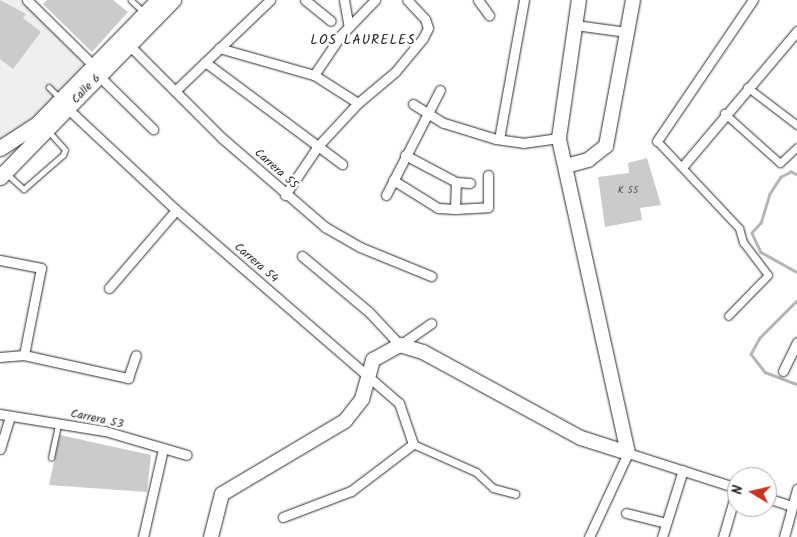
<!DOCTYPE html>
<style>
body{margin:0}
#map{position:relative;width:797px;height:537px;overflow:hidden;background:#fff;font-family:Kalam,sans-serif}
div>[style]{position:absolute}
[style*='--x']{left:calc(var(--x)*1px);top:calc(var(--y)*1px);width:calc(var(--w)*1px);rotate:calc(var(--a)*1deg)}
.built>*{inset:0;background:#efefef}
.stream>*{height:2.5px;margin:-1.25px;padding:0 1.25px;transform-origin:1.25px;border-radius:1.25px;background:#b6b6b6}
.building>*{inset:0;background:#cbcbcb}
.roads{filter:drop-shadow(0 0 1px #2b2b2b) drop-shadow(0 0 1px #2b2b2b)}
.service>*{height:4.5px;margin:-2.25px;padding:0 2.25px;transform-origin:2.25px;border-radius:2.25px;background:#fff}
.pedestrian>*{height:7px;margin:-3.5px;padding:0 3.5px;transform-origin:3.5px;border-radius:3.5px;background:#fff}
.minor>*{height:9px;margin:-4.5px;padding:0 4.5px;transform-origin:4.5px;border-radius:4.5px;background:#fff}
.secondary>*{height:14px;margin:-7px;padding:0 7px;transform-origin:7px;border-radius:7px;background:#fff}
.trunk>*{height:15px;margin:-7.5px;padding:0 7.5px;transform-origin:7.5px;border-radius:7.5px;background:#fff}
span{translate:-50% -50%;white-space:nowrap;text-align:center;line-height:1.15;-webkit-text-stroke:5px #fff;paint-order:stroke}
.number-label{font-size:10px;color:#535353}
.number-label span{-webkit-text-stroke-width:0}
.street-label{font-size:12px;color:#2b2b2b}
.neighbourhood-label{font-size:14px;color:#2b2b2b;letter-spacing:1px}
.north{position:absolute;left:727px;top:467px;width:50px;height:50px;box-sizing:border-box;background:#fff;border:1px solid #aaa;border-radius:50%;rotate:279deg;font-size:14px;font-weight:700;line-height:20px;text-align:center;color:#2b2b2b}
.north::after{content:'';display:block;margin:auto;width:18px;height:22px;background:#c8321e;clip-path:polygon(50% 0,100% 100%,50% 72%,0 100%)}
</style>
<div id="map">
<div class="built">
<i style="clip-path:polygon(0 0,24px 0,93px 65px,0 148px)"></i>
</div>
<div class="stream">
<i style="--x:797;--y:175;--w:7;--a:-153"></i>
<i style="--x:791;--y:172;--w:11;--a:153"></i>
<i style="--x:781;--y:177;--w:20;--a:123"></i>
<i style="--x:770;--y:194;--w:30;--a:107"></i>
<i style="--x:761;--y:223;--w:13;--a:132"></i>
<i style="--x:752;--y:233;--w:21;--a:65"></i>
<i style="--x:761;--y:252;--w:41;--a:29.1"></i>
<i style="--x:797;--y:301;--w:52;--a:135"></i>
<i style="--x:760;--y:338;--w:18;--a:119"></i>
<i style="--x:751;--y:354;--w:23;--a:52"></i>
<i style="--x:765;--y:372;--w:34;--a:21"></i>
</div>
<div class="building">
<i style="clip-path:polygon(0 0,26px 14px,23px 18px,41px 32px,13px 69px,0 59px)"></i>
<i style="clip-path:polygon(47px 0,113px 0,128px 12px,92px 52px,43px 4px)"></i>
<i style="clip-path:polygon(647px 158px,661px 205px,640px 208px,642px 220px,605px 227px,598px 177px,629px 173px,628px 163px)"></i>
<i style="clip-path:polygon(60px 435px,151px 455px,147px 492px,49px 485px)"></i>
</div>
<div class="roads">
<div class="service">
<i style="--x:131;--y:0;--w:18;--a:43"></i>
<i style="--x:49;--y:87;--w:16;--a:45"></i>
<i style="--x:6;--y:173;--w:24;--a:42"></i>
<i style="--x:24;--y:189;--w:52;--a:-41.1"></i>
<i style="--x:63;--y:155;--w:5;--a:-68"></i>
<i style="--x:65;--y:150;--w:25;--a:-132"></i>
<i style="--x:51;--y:458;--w:35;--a:-78"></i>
</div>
<div class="pedestrian">
<i style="--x:747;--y:87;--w:63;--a:37.2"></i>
<i style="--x:724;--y:113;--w:75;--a:41.8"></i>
<i style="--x:780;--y:163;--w:23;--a:-43"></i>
<i style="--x:657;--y:141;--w:120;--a:46.7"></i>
<i style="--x:739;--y:228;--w:15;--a:74"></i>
<i style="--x:743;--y:242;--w:41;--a:52.9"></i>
<i style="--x:768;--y:275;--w:57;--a:134.3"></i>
<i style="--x:413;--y:444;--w:69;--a:24"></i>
<i style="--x:476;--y:472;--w:23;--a:43"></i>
<i style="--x:493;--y:488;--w:23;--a:15"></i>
</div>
<div class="minor">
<i style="--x:27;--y:0;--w:93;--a:44.6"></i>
<i style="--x:305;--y:0;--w:33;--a:39"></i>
<i style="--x:344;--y:0;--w:27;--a:80"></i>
<i style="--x:478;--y:0;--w:19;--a:54"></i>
<i style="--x:575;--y:25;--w:52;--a:7.7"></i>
<i style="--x:129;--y:45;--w:132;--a:45"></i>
<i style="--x:222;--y:138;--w:136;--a:40.8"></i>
<i style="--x:325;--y:227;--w:40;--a:29.7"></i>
<i style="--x:360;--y:247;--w:77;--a:22.2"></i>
<i style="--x:219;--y:48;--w:99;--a:15.9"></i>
<i style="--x:314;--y:75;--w:52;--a:32.5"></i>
<i style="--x:205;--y:62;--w:171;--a:36.7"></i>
<i style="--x:314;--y:75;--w:48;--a:-56"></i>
<i style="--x:341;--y:35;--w:49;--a:-45.8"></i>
<i style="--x:99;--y:76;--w:76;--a:44.5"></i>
<i style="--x:175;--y:91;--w:132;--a:-43.8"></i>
<i style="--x:413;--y:104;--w:36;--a:32"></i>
<i style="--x:444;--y:123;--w:54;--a:17.1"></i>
<i style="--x:496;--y:139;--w:27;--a:8"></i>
<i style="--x:523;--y:143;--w:36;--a:-8"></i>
<i style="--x:67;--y:108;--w:149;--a:43.1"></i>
<i style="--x:176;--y:210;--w:295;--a:40.9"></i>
<i style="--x:399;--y:403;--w:43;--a:71.1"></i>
<i style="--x:413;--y:444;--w:78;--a:142.8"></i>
<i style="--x:351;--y:491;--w:73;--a:159.1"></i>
<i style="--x:499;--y:139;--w:141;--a:-79.8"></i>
<i style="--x:657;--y:141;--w:171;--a:-55.8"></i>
<i style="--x:405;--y:155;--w:58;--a:27.9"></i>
<i style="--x:456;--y:182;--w:14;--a:4"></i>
<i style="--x:683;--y:166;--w:177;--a:-49.8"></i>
<i style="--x:393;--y:180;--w:53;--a:31.9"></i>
<i style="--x:438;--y:208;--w:17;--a:3"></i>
<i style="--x:455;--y:209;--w:33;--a:-3"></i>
<i style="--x:488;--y:207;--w:32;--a:-90"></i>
<i style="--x:285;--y:195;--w:59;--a:-56"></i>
<i style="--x:318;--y:146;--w:59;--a:-47.1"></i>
<i style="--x:358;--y:103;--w:48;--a:-40"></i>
<i style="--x:395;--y:72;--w:44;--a:-50.5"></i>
<i style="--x:423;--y:38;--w:11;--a:-63"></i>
<i style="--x:428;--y:28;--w:9;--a:-108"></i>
<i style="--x:425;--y:19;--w:26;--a:-133"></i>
<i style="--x:386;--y:195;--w:118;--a:-62.8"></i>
<i style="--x:455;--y:209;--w:27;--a:-88"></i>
<i style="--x:302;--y:256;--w:87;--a:39.9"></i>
<i style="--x:369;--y:312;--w:45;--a:46.8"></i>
<i style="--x:400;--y:345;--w:38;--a:-35"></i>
<i style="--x:0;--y:260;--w:42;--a:11"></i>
<i style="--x:41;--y:268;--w:89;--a:101.1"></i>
<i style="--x:109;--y:288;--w:103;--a:-49.3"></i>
<i style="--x:0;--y:357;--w:24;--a:-5"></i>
<i style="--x:24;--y:355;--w:107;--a:12.5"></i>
<i style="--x:128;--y:378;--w:24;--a:-71"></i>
<i style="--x:783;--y:371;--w:32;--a:-64"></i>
<i style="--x:0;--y:414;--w:106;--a:9.2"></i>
<i style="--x:105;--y:431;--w:85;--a:16.3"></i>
<i style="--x:0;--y:449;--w:34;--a:-73"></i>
<i style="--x:767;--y:498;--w:26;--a:18"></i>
<i style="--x:626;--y:513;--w:41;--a:14"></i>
<i style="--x:143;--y:537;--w:90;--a:-77.2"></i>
<i style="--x:589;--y:537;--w:93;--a:-65.1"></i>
<i style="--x:628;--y:453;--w:114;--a:17.8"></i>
<i style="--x:662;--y:537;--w:70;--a:-72.6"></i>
<i style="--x:723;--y:537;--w:50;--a:-73.7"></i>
<i style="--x:784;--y:537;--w:50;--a:-74.8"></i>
</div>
<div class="secondary">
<i style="--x:566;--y:166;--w:23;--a:-15"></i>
<i style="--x:588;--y:160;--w:23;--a:-38"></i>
<i style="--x:606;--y:146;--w:148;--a:-79.5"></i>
<i style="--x:211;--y:537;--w:44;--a:-75.7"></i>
<i style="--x:222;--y:494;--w:143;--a:-30.7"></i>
<i style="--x:345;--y:421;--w:28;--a:-52"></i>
<i style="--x:362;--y:399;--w:41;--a:-74.2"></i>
<i style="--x:373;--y:360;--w:31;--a:-29"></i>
<i style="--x:400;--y:345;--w:24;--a:17"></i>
<i style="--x:423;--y:352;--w:180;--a:28.6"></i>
<i style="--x:581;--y:438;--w:49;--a:17.7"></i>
<i style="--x:628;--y:453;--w:322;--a:-102.4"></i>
<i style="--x:559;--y:138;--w:139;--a:-81.8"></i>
</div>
<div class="trunk">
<i style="--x:0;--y:148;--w:44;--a:-33"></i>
<i style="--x:37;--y:124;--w:173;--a:-45.7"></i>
<i style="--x:0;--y:177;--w:248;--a:-45.7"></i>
</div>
</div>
<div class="number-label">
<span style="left:628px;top:191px">K 55</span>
</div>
<div class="street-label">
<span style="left:86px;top:89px;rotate:-46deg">Calle 6</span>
<span style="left:276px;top:169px;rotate:42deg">Carrera 55</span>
<span style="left:256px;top:263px;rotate:41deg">Carrera 54</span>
<span style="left:97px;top:419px;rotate:12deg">Carrera 53</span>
</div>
<div class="neighbourhood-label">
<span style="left:363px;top:40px">LOS LAURELES</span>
</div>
<div class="north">N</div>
</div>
